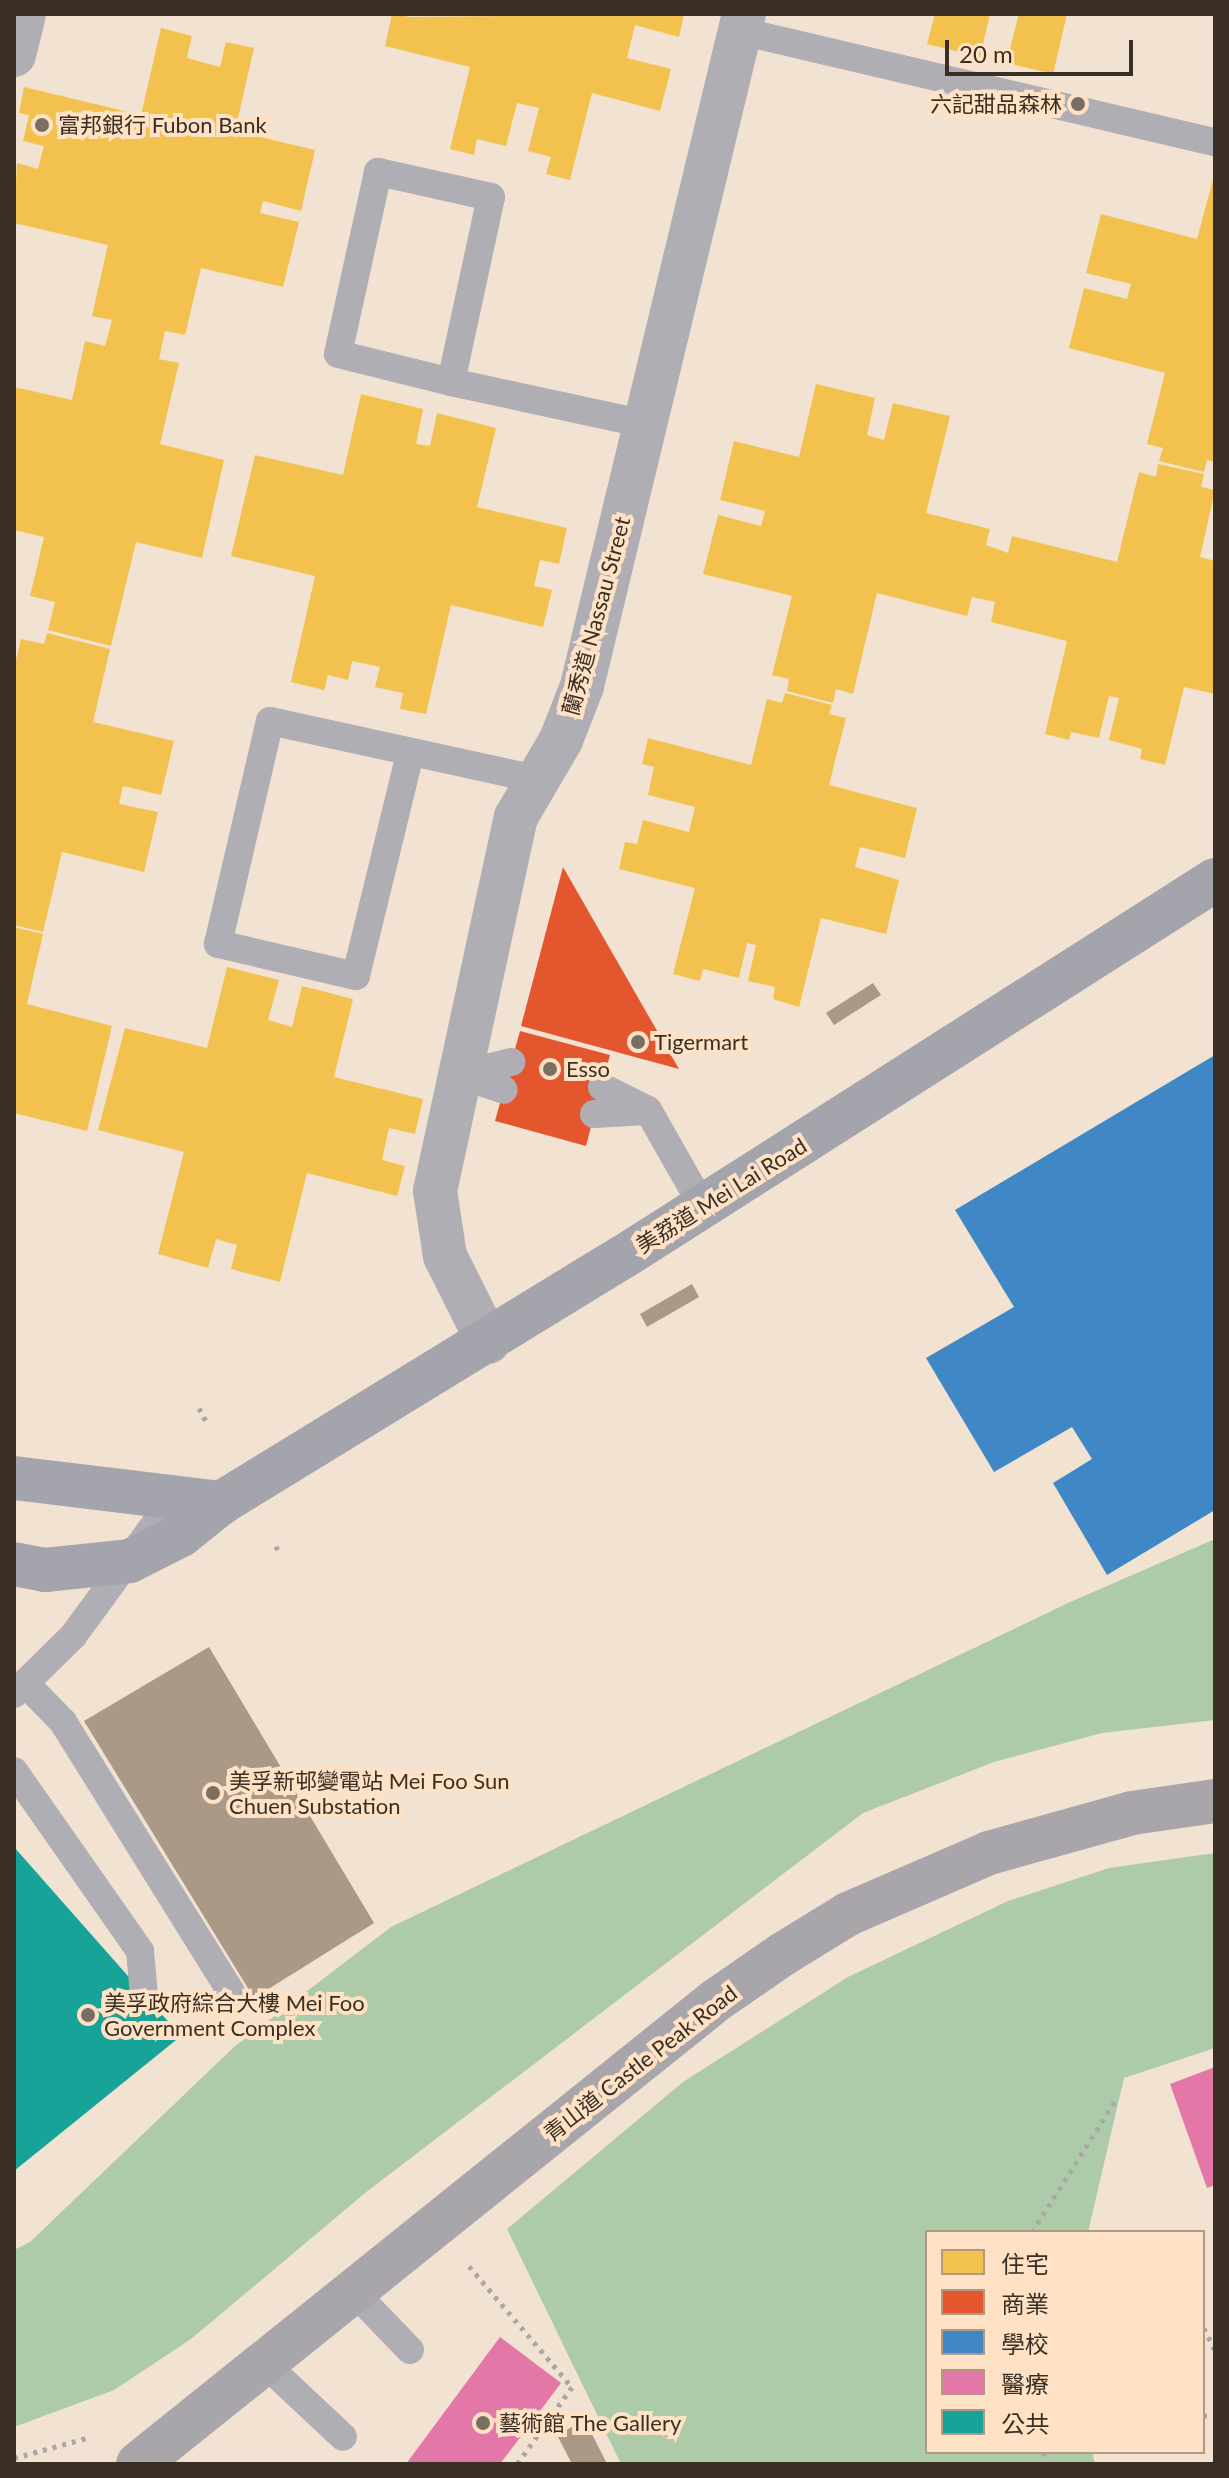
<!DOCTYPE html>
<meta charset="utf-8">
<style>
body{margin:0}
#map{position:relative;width:1229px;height:2478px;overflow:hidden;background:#f2e2d2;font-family:Lato,"Noto Sans TC",sans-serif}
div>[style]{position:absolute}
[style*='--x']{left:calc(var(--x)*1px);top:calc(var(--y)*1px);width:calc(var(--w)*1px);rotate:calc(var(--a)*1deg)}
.forest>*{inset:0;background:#adcaa9}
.homes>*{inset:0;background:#f2c14e}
.shops>*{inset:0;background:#e4572e}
.schools>*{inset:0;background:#3f88c5}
.health>*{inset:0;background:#e377a8}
.public>*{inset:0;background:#17a398}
.building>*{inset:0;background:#a99986}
.path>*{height:5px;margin-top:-2.5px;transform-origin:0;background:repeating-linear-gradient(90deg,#aba7a8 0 4px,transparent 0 10px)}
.lane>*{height:28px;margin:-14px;padding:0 14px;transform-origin:14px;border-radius:14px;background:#afaeb5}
.street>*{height:44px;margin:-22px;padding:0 22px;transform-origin:22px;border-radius:22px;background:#afaeb5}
.secondary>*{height:44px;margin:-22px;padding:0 22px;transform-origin:22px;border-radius:22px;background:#a4a4ac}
.primary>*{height:44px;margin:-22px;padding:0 22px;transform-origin:22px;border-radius:22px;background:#a9a6ab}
.dots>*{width:22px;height:22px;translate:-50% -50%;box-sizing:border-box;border:4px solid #ffe2c5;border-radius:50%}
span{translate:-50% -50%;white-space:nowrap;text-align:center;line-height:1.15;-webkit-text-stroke:8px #ffe2c5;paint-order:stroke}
.poi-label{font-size:22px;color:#3a2f24}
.right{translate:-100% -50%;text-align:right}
.left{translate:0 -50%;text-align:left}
.street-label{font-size:22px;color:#3a2f24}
.frame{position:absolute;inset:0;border:16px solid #3a2f24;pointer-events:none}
.legend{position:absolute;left:925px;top:2230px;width:280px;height:224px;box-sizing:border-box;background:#ffe2c5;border:2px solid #b09a85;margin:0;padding:10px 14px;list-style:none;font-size:24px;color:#3a2f24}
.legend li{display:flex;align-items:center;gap:16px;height:40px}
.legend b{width:40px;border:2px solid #b09a85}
.scale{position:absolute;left:945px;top:40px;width:188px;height:36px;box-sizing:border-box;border:4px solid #3a2f24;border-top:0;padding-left:10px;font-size:24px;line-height:28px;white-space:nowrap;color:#3a2f24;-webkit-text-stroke:6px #ffe2c5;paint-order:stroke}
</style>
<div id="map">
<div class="forest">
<i style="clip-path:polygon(1215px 1539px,1215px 1720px,1102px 1733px,994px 1762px,863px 1813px,365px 2193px,191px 2339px,114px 2390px,14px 2427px,14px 2250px,30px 2242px,234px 2047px,391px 1927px,1068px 1603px)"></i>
<i style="clip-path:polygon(1215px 1853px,1215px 2048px,1124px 2078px,1088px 2232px,927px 2232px,927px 2452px,1092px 2452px,1095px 2464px,621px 2464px,507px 2229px,683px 2082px,848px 1977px,1008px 1901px,1109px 1868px)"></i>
</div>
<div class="homes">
<i style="clip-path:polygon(392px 14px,410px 17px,684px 14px,679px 37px,635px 25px,627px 58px,671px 69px,660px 111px,592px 93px,570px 180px,546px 174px,551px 157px,528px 151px,539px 108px,517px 103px,506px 146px,477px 139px,474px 155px,450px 149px,470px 67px,385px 46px)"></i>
<i style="clip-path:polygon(935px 14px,990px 14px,980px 57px,927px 44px)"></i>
<i style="clip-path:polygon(1019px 14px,1067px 14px,1053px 74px,1006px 63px)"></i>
<i style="clip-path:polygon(161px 28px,192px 36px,187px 58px,220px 67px,226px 42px,254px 48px,235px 131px,315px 150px,301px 211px,263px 201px,260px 213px,299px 222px,283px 287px,201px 268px,185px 335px,165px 331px,159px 359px,179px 363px,160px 444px,224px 460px,202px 558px,136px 542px,111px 646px,48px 630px,55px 602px,30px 596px,44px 537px,14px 530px,14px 387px,72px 400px,85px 341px,105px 346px,112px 320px,92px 316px,108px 245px,14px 223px,17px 163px,38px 169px,44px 146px,23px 141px,29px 115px,19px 113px,24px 87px,141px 115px)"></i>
<i style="clip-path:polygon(1215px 172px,1215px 462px,1207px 460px,1204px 472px,1159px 461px,1163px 448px,1147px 444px,1165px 373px,1069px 348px,1084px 288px,1127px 299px,1131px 284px,1086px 273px,1101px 214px,1197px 239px)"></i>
<i style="clip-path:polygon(816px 384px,875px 398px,867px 435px,884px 440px,893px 403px,950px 416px,926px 513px,990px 529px,986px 545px,1008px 553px,1012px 536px,1117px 562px,1139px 472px,1156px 477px,1158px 464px,1204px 474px,1201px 487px,1215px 490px,1200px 557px,1215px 561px,1215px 694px,1184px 687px,1165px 765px,1140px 759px,1142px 749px,1109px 740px,1119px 698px,1109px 696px,1099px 738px,1071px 732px,1069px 740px,1045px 734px,1067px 641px,991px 622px,995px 602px,972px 597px,967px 616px,877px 593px,853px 694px,836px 689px,833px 703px,787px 691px,789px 679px,772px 675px,792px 596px,703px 574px,718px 515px,761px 526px,765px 511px,720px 500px,734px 441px,799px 457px)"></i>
<i style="clip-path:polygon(361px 394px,423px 409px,416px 444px,430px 446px,437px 413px,496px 428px,477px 507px,567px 528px,559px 564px,540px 560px,534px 586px,552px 590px,543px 627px,451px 605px,426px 714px,400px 709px,403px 693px,375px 687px,380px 667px,352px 661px,348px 680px,328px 675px,324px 690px,291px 682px,315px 576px,231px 556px,255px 455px,343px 475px)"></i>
<i style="clip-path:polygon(47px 633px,110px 649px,93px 722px,174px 741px,161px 795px,123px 786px,119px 804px,158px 812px,144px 872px,62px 852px,43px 932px,14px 925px,14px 668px,21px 639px,44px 644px)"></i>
<i style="clip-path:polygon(785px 693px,832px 705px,829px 714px,846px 718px,829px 785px,917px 808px,905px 858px,860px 847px,855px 867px,899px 880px,886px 934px,821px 918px,799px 1007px,773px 999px,775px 987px,748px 981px,756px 945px,747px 943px,739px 978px,703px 969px,700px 981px,673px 974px,695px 888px,619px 869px,625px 842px,637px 844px,643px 820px,689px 832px,695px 807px,648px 795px,654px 767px,642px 764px,648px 738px,751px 765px,767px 699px,782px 703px)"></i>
<i style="clip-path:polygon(14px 927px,43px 934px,27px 1004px,112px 1026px,87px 1131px,14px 1113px)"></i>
<i style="clip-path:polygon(227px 967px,279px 980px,268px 1020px,292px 1027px,302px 986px,353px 999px,334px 1077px,423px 1099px,415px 1134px,389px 1128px,382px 1160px,405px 1166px,397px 1196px,307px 1173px,280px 1282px,231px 1269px,237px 1245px,216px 1239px,208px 1268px,158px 1254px,184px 1152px,98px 1130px,125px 1028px,207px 1048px)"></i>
</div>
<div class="shops">
<i style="clip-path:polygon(563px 867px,679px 1069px,521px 1026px)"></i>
<i style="clip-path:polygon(520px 1031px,610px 1055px,586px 1146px,495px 1121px)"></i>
</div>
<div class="schools">
<i style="clip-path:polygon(1215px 1055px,1215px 1510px,1107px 1575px,1053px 1483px,1092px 1459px,1072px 1427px,994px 1472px,926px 1358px,1014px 1307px,955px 1210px)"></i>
</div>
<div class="health">
<i style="clip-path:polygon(1215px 2067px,1215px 2185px,1207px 2188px,1170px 2084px)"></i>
<i style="clip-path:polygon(500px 2337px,561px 2383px,500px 2464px,406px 2464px)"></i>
</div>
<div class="public">
<i style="clip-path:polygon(14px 1847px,181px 2036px,14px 2171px)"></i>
</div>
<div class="building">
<i style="clip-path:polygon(873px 983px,881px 995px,834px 1025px,826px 1013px)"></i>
<i style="clip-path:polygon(692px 1284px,699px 1297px,647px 1327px,640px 1314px)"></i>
<i style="clip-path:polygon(209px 1647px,374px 1923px,254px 1998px,84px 1721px)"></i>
<i style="clip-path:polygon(585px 2420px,607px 2464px,572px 2464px,557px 2435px)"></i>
</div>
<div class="path">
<i style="--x:199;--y:1408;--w:19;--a:62"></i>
<i style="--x:276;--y:1546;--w:10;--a:66"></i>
<i style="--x:1032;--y:2232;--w:155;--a:-57.6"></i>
<i style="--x:469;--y:2266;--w:159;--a:49.6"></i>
<i style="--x:572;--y:2387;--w:95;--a:125.5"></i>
<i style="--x:1204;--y:2328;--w:25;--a:64"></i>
<i style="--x:1203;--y:2416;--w:12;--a:-9"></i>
<i style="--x:1044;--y:2452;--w:12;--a:85"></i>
<i style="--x:14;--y:2458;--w:79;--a:-15.4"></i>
</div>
<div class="lane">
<i style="--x:740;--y:31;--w:488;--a:13.2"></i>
<i style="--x:451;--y:382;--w:189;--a:-77.8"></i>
<i style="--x:491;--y:197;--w:116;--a:-167.5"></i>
<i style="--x:378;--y:172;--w:186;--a:102.4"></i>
<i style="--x:338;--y:354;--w:116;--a:13.9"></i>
<i style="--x:451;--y:382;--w:199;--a:12.2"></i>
<i style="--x:410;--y:754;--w:228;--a:103.7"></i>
<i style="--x:356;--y:976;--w:142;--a:-166.9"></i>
<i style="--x:218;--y:944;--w:229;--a:-76.9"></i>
<i style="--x:270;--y:721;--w:271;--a:12.3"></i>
<i style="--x:459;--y:1075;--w:54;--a:-14"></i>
<i style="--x:460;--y:1075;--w:46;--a:18.8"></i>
<i style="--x:602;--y:1087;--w:51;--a:26.6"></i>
<i style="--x:648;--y:1110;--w:112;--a:60.4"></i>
<i style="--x:594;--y:1114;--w:53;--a:-3.2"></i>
<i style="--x:25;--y:1683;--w:54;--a:45.7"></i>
<i style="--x:63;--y:1722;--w:319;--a:58.1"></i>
<i style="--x:14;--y:1694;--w:83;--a:-44.5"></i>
<i style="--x:73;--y:1636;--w:176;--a:-53.8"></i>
<i style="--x:14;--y:1771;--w:220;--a:55"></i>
<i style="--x:140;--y:1951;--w:44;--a:84.8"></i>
<i style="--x:353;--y:2291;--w:82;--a:46"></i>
<i style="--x:264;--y:2363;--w:108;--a:43.1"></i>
</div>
<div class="street">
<i style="--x:14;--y:55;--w:42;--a:-76.3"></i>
<i style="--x:488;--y:1342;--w:96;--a:-116.6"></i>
<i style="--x:445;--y:1256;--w:66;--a:-98.7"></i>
<i style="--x:435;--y:1191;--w:383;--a:-77.8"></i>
<i style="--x:516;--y:817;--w:89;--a:-59.7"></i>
<i style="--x:561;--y:740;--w:58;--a:-68.7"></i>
<i style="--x:582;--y:686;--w:691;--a:-76.45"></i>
</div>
<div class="secondary">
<i style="--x:14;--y:1478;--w:209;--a:6.9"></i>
<i style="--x:14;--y:1564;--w:32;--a:11"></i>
<i style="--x:45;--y:1570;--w:85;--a:-6"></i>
<i style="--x:130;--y:1561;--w:57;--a:-27"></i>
<i style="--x:181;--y:1535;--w:51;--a:-38.7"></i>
<i style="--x:221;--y:1503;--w:471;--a:-31.5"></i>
<i style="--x:623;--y:1257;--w:702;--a:-32.49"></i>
</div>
<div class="primary">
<i style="--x:138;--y:2464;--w:740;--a:-38.74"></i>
<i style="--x:715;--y:2001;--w:83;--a:-34.7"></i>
<i style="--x:783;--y:1954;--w:76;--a:-31.6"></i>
<i style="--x:848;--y:1914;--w:154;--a:-23.4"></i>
<i style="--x:989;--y:1853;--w:148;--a:-15.6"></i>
<i style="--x:1132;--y:1813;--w:84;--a:-8.2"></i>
</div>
<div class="dots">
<i style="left:1078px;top:104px;background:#7a6e61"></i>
<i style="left:42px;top:125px;background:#7a6e61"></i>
<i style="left:638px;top:1042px;background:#7a6e61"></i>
<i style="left:550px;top:1069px;background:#7a6e61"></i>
<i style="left:213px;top:1793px;background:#7a6e61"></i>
<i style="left:88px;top:2015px;background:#7a6e61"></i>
<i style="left:483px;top:2423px;background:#7a6e61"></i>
</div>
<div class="poi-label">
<span class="right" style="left:1062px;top:104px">六記甜品森林</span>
<span class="left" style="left:58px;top:125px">富邦銀行 Fubon Bank</span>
<span class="left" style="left:654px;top:1042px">Tigermart</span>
<span class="left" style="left:566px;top:1069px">Esso</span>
<span class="left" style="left:229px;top:1793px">美孚新邨變電站 Mei Foo Sun<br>Chuen Substation</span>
<span class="left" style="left:104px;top:2015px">美孚政府綜合大樓 Mei Foo<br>Government Complex</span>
<span class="left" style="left:499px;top:2423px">藝術館 The Gallery</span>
</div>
<div class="street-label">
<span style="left:596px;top:616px;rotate:-75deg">蘭秀道 Nassau Street</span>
<span style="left:721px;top:1195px;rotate:-32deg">美荔道 Mei Lai Road</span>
<span style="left:640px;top:2063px;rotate:-38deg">青山道 Castle Peak Road</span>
</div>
<div class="frame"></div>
<ul class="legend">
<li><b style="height:22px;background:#f2c14e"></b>住宅</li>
<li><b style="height:22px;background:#e4572e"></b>商業</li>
<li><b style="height:22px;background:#3f88c5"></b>學校</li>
<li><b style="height:22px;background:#e377a8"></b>醫療</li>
<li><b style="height:22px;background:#17a398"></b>公共</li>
</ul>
<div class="scale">20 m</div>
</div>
